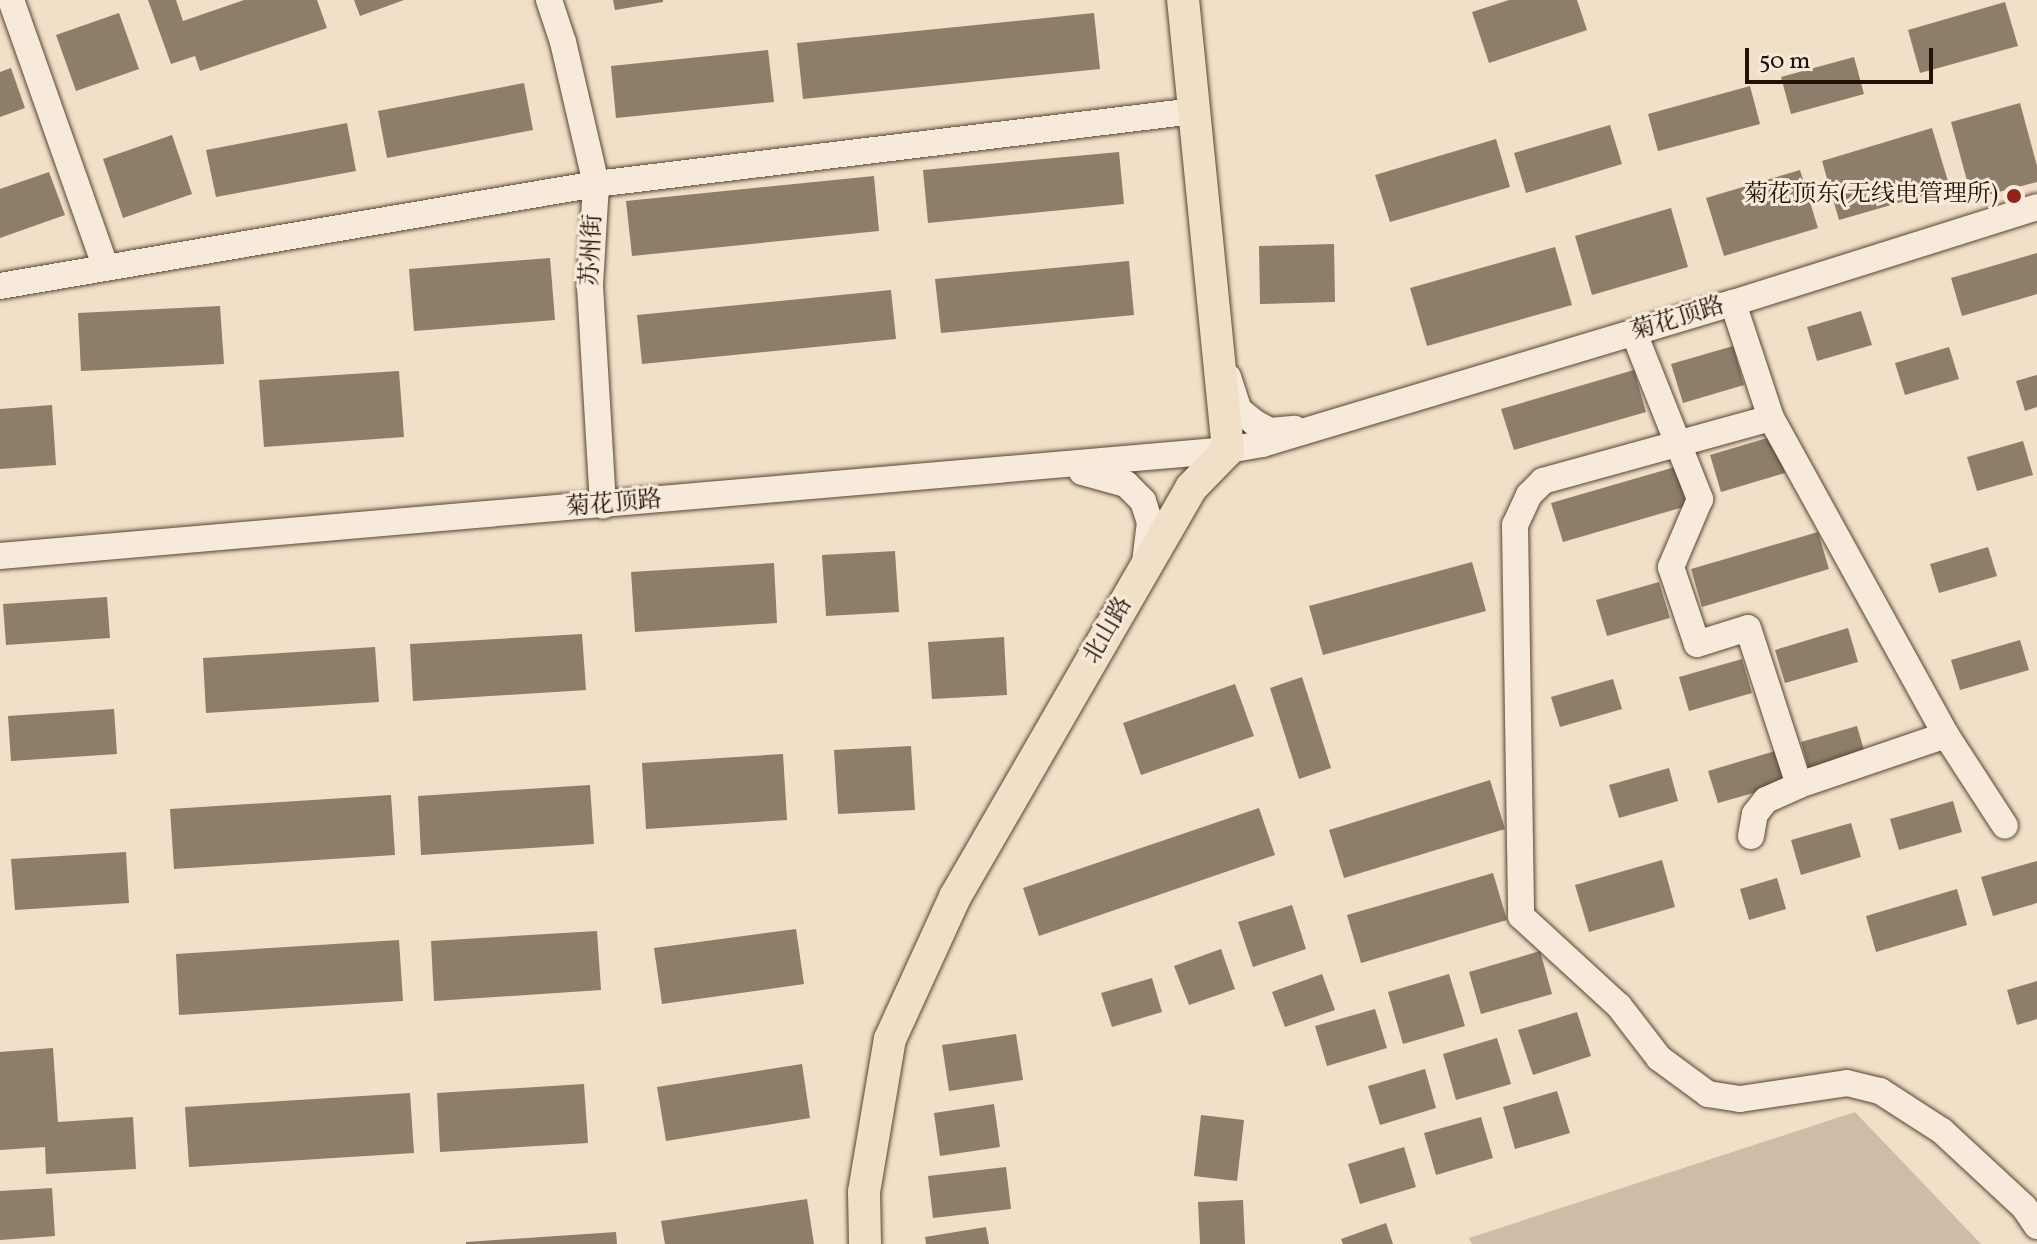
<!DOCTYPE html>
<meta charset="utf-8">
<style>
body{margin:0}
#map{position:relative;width:2037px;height:1244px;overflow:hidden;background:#f2dfc7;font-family:Vollkorn,"Noto Serif SC",serif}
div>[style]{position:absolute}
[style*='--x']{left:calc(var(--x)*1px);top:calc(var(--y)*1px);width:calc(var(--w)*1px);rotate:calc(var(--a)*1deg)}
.green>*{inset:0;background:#cfbca6}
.building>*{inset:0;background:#8e7d69}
.roads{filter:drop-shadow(0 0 2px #564534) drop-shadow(0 0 2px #564534)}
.minor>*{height:26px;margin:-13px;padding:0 13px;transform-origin:13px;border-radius:13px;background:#f7eadb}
.major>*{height:32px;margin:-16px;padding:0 16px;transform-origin:16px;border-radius:16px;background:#f2dfc7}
.dots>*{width:22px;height:22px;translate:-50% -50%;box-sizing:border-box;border:4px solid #f7eadb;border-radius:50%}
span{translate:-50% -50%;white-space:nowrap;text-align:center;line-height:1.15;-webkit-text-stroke:6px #f7eadb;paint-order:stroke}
.poi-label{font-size:24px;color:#221203}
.right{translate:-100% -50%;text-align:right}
.street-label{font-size:24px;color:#221203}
.scale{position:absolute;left:1745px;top:48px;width:188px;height:36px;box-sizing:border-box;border:4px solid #221203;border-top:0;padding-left:10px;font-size:24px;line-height:28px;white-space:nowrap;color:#221203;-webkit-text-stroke:6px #f7eadb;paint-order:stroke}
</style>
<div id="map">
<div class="green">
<i style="clip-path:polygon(1855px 1112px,1981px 1244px,1472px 1244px,1469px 1238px)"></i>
</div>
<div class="building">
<i style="clip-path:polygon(148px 0,176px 0,183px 21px,244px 0,317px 0,327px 28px,200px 71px,195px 56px,171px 64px)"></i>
<i style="clip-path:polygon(354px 0,404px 0,360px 16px)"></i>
<i style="clip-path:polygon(613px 0,663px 0,663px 2px,615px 10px)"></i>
<i style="clip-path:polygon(1509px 0,1577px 0,1587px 30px,1489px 63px,1472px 12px)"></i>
<i style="clip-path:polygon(2005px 2px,2018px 46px,1920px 73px,1908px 30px)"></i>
<i style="clip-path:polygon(119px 13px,139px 69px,76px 91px,56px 35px)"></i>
<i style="clip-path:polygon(1094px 13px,1100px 69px,803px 99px,797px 43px)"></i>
<i style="clip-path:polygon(768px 50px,774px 102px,616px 118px,611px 66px)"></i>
<i style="clip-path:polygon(1854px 57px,1864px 94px,1791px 114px,1781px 77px)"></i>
<i style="clip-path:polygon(11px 68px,25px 108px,0 117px,0 72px)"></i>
<i style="clip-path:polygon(524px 83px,533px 130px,387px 158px,378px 111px)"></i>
<i style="clip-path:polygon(1750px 86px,1760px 124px,1658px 151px,1648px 114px)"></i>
<i style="clip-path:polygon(2020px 103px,2037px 166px,2037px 182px,1972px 199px,1951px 122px)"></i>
<i style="clip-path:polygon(347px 123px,356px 171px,216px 197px,206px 150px)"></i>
<i style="clip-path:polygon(1610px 125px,1622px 164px,1526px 193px,1514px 153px)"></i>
<i style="clip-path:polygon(1932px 128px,1950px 188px,1839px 220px,1822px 161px)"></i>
<i style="clip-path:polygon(172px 135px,192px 194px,123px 218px,103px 159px)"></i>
<i style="clip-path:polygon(1496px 139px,1510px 187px,1390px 222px,1375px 175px)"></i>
<i style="clip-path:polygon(1119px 152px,1124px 204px,928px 223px,923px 170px)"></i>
<i style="clip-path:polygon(1800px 170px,1818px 228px,1724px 256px,1706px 198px)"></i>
<i style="clip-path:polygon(49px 172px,65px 215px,0 238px,0 189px)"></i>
<i style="clip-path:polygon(874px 176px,879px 231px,632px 256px,626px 201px)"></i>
<i style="clip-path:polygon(1671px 208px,1688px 267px,1592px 295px,1575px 236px)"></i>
<i style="clip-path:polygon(1334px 244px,1335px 302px,1260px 304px,1259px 246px)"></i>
<i style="clip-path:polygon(1555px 247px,1572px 305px,1427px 346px,1410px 288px)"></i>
<i style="clip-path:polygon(2037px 253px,2037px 294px,1962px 316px,1951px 278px)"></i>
<i style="clip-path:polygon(550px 258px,555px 320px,414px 331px,409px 269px)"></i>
<i style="clip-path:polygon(1129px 261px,1134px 315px,941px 333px,935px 279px)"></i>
<i style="clip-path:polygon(891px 290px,896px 339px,642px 364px,637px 315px)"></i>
<i style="clip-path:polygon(220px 306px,224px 364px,81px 371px,78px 313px)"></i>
<i style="clip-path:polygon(1861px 311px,1872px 345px,1817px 361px,1807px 327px)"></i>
<i style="clip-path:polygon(1733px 346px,1744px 385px,1683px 403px,1671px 364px)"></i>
<i style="clip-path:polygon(1949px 347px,1959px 379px,1905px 395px,1895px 363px)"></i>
<i style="clip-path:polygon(1634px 370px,1646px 412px,1514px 450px,1501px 409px)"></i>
<i style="clip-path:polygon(399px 371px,404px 437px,264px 447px,259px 380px)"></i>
<i style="clip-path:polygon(2037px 375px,2037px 407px,2025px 411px,2016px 381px)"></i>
<i style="clip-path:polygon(52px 405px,56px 465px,0 469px,0 409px)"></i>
<i style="clip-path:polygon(1774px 436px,1785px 473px,1721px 492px,1710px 455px)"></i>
<i style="clip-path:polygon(2023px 441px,2033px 475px,1977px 491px,1967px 457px)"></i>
<i style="clip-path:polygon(1675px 467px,1687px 506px,1563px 542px,1551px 503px)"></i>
<i style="clip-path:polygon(1818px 532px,1829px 569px,1702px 607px,1691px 569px)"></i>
<i style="clip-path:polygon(1988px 547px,1997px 576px,1939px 593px,1930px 564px)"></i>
<i style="clip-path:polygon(895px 551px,899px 612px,826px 616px,822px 555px)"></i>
<i style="clip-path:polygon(1472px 562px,1486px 611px,1323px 655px,1309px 606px)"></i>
<i style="clip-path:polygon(774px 563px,777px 623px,635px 632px,631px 572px)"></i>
<i style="clip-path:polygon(1659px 582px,1670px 618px,1607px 636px,1596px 600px)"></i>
<i style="clip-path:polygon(107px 597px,110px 638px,6px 645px,3px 604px)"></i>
<i style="clip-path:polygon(1848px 628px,1858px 662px,1785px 683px,1775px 650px)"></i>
<i style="clip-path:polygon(582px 634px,586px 690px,413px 701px,410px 644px)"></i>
<i style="clip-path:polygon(1004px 637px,1007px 695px,932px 699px,928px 642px)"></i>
<i style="clip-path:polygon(2020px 640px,2029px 670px,1960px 690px,1951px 660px)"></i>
<i style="clip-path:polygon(375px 647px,379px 702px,206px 713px,203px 658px)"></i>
<i style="clip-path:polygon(1742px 659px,1752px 693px,1689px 711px,1679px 677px)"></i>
<i style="clip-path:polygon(1302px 677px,1331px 768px,1299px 779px,1270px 688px)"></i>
<i style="clip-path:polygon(1613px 679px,1622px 709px,1560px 727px,1551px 697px)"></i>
<i style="clip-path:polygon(1235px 684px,1254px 736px,1141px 775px,1123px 723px)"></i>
<i style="clip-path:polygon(114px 709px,117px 754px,11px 761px,8px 716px)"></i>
<i style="clip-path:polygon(1857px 726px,1866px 757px,1810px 773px,1801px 742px)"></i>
<i style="clip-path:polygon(911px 746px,915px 810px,838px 814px,834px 750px)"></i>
<i style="clip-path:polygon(1775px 751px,1785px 784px,1718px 803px,1708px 771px)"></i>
<i style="clip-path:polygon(783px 754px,787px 820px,646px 829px,642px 763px)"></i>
<i style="clip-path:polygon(1669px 768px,1678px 801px,1619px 818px,1609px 785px)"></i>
<i style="clip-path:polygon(1490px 780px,1505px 829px,1344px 878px,1329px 830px)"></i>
<i style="clip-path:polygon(590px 785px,594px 844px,421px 855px,418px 796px)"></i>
<i style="clip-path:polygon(391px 795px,395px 855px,174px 869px,170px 809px)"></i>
<i style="clip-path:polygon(1953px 801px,1962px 832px,1899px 850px,1890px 819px)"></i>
<i style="clip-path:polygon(1259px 808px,1275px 855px,1039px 936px,1023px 888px)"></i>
<i style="clip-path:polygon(1851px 823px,1861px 857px,1801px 875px,1791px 840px)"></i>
<i style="clip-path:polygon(126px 852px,129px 903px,15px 910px,11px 859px)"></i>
<i style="clip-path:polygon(1662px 860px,1675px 907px,1589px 932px,1575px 885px)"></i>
<i style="clip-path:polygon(2037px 861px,2037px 903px,1993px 916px,1981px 877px)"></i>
<i style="clip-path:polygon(1493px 873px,1507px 920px,1361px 963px,1347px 915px)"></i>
<i style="clip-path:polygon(1777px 878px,1786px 909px,1749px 920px,1740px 889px)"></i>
<i style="clip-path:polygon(1957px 889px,1967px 925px,1876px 952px,1866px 916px)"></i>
<i style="clip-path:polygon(1292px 905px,1306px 949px,1253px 967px,1238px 922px)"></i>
<i style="clip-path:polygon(796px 929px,804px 984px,662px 1004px,654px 948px)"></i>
<i style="clip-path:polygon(597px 931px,601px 990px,434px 1001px,431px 941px)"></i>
<i style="clip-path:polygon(399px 940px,403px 1001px,179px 1015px,176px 954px)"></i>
<i style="clip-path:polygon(1221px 949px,1235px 989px,1189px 1005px,1174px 966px)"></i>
<i style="clip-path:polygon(1540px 951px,1552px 994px,1481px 1014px,1469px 972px)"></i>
<i style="clip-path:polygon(1322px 974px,1335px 1010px,1285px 1027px,1272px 992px)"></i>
<i style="clip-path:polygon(1449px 974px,1465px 1026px,1403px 1044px,1388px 992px)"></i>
<i style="clip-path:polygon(1152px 978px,1162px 1012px,1112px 1027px,1101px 993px)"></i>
<i style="clip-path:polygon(2037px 981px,2037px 1019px,2017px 1025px,2007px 990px)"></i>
<i style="clip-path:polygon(1375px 1009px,1387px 1048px,1327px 1066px,1315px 1026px)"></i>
<i style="clip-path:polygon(1577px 1012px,1591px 1056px,1533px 1075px,1518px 1030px)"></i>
<i style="clip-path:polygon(1016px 1034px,1023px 1080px,949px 1091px,942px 1045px)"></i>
<i style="clip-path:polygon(1497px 1038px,1511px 1084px,1456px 1100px,1443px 1054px)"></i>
<i style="clip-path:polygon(53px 1048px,58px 1122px,133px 1117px,136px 1169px,46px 1174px,45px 1147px,0 1150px,0 1052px)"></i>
<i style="clip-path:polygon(802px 1064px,810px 1118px,666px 1141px,657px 1087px)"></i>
<i style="clip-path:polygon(1425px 1069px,1436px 1108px,1380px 1125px,1368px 1086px)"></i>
<i style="clip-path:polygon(584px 1084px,588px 1143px,440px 1152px,437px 1093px)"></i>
<i style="clip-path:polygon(1557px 1091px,1570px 1133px,1515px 1149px,1503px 1107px)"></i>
<i style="clip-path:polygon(410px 1093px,414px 1153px,189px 1167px,185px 1107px)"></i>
<i style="clip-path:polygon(994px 1104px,1000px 1147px,940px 1156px,934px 1113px)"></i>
<i style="clip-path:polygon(1201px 1115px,1244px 1120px,1237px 1181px,1194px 1176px)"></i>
<i style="clip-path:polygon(1481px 1117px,1493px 1158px,1436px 1175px,1424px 1133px)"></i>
<i style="clip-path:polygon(1404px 1147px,1416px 1187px,1360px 1204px,1348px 1164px)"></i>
<i style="clip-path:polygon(1006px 1167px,1011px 1209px,933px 1218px,928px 1176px)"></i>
<i style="clip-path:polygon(52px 1188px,55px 1236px,0 1240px,0 1191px)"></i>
<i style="clip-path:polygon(807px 1199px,814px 1244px,665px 1244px,661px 1221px)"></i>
<i style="clip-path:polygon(1243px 1200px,1245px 1244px,1200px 1244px,1198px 1202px)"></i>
<i style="clip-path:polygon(1386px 1223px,1393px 1244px,1343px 1244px,1341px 1239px)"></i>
<i style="clip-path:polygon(986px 1227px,989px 1244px,926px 1244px,925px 1237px)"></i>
<i style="clip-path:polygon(616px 1232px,617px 1244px,466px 1244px,466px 1242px)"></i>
</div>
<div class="roads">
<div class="minor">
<i style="--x:11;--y:0;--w:284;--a:70.5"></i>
<i style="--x:549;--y:0;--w:44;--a:71.6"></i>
<i style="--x:563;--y:42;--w:146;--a:76.9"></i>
<i style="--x:596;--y:184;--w:102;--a:93.4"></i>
<i style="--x:590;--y:286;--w:220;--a:86.6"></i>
<i style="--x:0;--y:286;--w:605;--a:-9.71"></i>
<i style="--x:596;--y:184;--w:602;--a:-6.96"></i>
<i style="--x:1733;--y:303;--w:121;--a:71.7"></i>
<i style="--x:1771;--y:418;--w:362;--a:61.1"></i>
<i style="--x:1946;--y:735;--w:108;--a:57"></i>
<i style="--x:1634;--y:333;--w:179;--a:68.3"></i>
<i style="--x:1700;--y:499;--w:74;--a:113.1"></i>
<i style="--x:1671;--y:567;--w:81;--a:71.3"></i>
<i style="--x:1697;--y:644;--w:53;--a:-17.4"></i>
<i style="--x:1748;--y:628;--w:165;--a:72"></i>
<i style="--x:1228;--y:377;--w:35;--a:72"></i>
<i style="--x:1239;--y:410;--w:21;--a:39"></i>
<i style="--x:1255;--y:423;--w:17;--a:28"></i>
<i style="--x:1270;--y:431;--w:25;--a:-5"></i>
<i style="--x:1771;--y:418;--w:237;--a:164.6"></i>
<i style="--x:1543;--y:481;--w:20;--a:135"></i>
<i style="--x:1529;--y:495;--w:33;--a:115"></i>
<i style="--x:1515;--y:525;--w:391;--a:89.1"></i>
<i style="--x:1521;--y:916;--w:133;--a:42.6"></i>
<i style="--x:1619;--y:1006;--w:66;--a:52.4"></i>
<i style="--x:1659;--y:1058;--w:61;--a:36.3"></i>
<i style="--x:1708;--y:1094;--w:32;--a:9"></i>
<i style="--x:1740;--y:1099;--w:108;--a:-8.5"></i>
<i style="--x:1847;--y:1083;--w:34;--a:14"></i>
<i style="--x:1880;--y:1091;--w:74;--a:32.8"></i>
<i style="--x:1942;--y:1131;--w:112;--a:42.8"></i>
<i style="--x:2024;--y:1207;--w:23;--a:56"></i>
<i style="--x:1082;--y:472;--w:46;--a:15.3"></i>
<i style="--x:1126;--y:484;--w:24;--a:45"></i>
<i style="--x:1143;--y:501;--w:22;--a:72"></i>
<i style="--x:1150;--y:522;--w:41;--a:97"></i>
<i style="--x:0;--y:556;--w:1233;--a:-4.93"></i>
<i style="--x:1228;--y:450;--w:35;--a:-10"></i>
<i style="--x:1262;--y:444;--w:492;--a:-16.7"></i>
<i style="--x:1733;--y:303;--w:319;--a:-17.5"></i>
<i style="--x:1751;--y:836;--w:22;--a:-80"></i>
<i style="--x:1755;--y:814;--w:18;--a:-52"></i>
<i style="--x:1766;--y:800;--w:36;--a:-24"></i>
<i style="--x:1799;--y:785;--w:155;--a:-18.8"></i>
</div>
<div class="major">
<i style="--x:865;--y:1244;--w:52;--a:-91.1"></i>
<i style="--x:864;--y:1192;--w:155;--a:-80.4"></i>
<i style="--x:890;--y:1039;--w:156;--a:-65.4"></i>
<i style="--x:955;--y:897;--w:472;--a:-60"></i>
<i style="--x:1191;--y:488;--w:53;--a:-45.8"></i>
<i style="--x:1228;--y:450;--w:452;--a:-95.7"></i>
</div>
</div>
<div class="dots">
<i style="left:2014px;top:196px;background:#8f2418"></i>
</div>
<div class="poi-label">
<span class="right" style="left:1998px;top:196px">菊花顶东(无线电管理所)</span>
</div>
<div class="street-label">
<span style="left:593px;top:250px;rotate:-87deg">苏州街</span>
<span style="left:1678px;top:320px;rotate:-17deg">菊花顶路</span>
<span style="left:614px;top:505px;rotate:-5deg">菊花顶路</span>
<span style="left:1109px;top:631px;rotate:-60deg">北山路</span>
</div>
<div class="scale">50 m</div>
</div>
